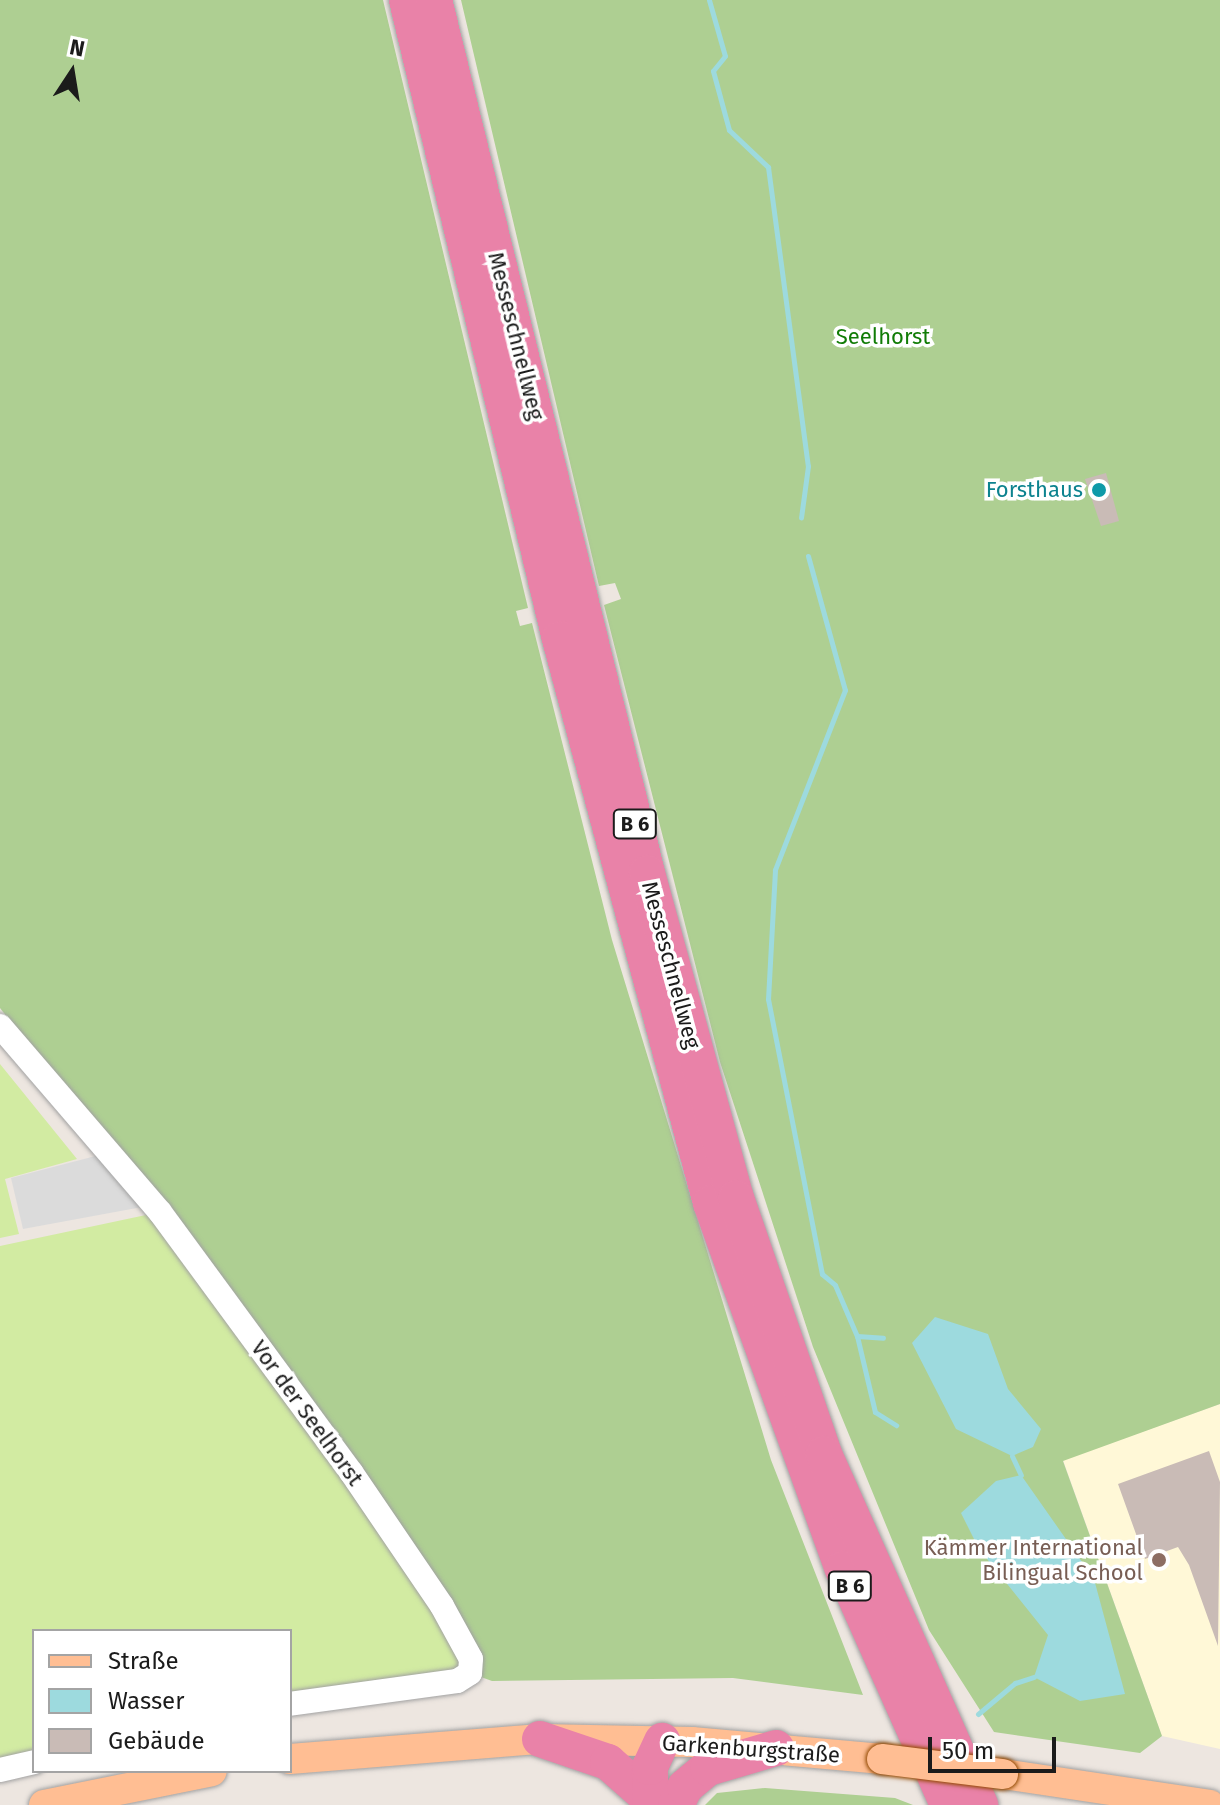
<!DOCTYPE html>
<meta charset="utf-8">
<style>
body{margin:0}
#map{position:relative;width:1220px;height:1805px;overflow:hidden;background:#ede6e0;font-family:"Fira Sans",sans-serif}
div>[style]{position:absolute}
[style*='--x']{left:calc(var(--x)*1px);top:calc(var(--y)*1px);width:calc(var(--w)*1px);rotate:calc(var(--a)*1deg)}
.education>*{inset:0;background:#fff8d7}
.grass>*{inset:0;background:#d2eba2}
.forest>*{inset:0;background:#aecf92}
.parking>*{inset:0;background:#dbdbdb}
.water>*{inset:0;background:#9ddade}
.stream>*{height:5px;margin:-2.5px;padding:0 2.5px;transform-origin:2.5px;border-radius:2.5px;background:#9ddade}
.building>*{inset:0;background:#c9bbb6}
.roads{filter:drop-shadow(0 0 2px #a2a2a2) drop-shadow(0 0 2px #a2a2a2)}
.minor>*{height:24px;margin:-12px;padding:0 12px;transform-origin:12px;border-radius:12px;background:#fff}
.major>*{height:30px;margin:-15px;padding:0 15px;transform-origin:15px;border-radius:15px;background:#ffbe93}
.highway>*{height:36px;margin:-18px;padding:0 18px;transform-origin:18px;border-radius:18px;background:#e982a8}
.bridges{filter:drop-shadow(0 0 2px #924800) drop-shadow(0 0 2px #924800)}
.major-bridge>*{height:30px;margin:-15px;padding:0 15px;transform-origin:15px;border-radius:15px;background:#ffbe93}
.dots>*{width:22px;height:22px;translate:-50% -50%;box-sizing:border-box;border:4px solid #fff;border-radius:50%}
span{translate:-50% -50%;white-space:nowrap;text-align:center;line-height:1.15;-webkit-text-stroke:7px #fff;paint-order:stroke}
.shield-label span{padding:2px 6px;background:#fff;border:2px solid;border-radius:6px;-webkit-text-stroke-width:0}
.shield-label{font-size:20px;color:#1b1b1b;font-weight:700}
.street-label{font-size:22px;color:#1b1b1b}
.park-label{font-size:22px;color:#117c06}
.culture-label{font-size:22px;color:#0d838f}
.right{translate:-100% -50%;text-align:right}
.education-label{font-size:22px;color:#785e54}
.legend{position:absolute;left:32px;top:1629px;width:260px;height:144px;box-sizing:border-box;background:#fff;border:2px solid #a4a4a4;margin:0;padding:10px 14px;list-style:none;font-size:24px;color:#1b1b1b}
.legend li{display:flex;align-items:center;gap:16px;height:40px}
.legend b{width:40px;border:2px solid #a4a4a4}
.north{position:absolute;left:32px;top:32px;width:80px;height:80px;-webkit-text-stroke:6px #fff;paint-order:stroke;rotate:12deg;font-size:22px;font-weight:700;line-height:32px;text-align:center;color:#1b1b1b}
.north::after{content:'';display:block;margin:auto;width:28px;height:36px;background:#1b1b1b;clip-path:polygon(50% 0,100% 100%,50% 72%,0 100%)}
.scale{position:absolute;left:928px;top:1737px;width:128px;height:36px;box-sizing:border-box;border:4px solid #1b1b1b;border-top:0;padding-left:10px;font-size:24px;line-height:28px;white-space:nowrap;color:#1b1b1b;-webkit-text-stroke:6px #fff;paint-order:stroke}
</style>
<div id="map">
<div class="education">
<i style="clip-path:polygon(1220px 1404px,1220px 1749px,1162px 1736px,1063px 1460px)"></i>
</div>
<div class="grass">
<i style="clip-path:polygon(0 1064px,77px 1159px,5px 1179px,19px 1234px,0 1238px)"></i>
<i style="clip-path:polygon(160px 1212px,351px 1472px,470px 1673px,290px 1704px,290px 1631px,34px 1631px,34px 1762px,0 1770px,0 1246px)"></i>
</div>
<div class="forest">
<i style="clip-path:polygon(0 0,383px 0,528px 608px,516px 611px,520px 626px,532px 623px,612px 940px,771px 1460px,863px 1695px,733px 1678px,492px 1681px,470px 1673px,471px 1659px,153px 1205px,0 1008px)"></i>
<i style="clip-path:polygon(461px 0,1220px 0,1220px 1404px,1063px 1461px,1162px 1736px,1140px 1753px,994px 1732px,929px 1630px,813px 1347px,720px 1062px,604px 605px,621px 599px,615px 583px,599px 586px)"></i>
<i style="clip-path:polygon(765px 1788px,895px 1798px,913px 1805px,705px 1805px,717px 1793px)"></i>
</div>
<div class="parking">
<i style="clip-path:polygon(111px 1152px,153px 1205px,23px 1229px,11px 1178px)"></i>
</div>
<div class="water">
<i style="clip-path:polygon(935px 1317px,988px 1334px,1008px 1389px,1041px 1429px,1033px 1447px,1012px 1456px,956px 1429px,912px 1343px)"></i>
<i style="clip-path:polygon(1021px 1475px,1094px 1579px,1125px 1694px,1080px 1701px,1034px 1677px,1048px 1635px,979px 1549px,961px 1513px,996px 1481px)"></i>
</div>
<div class="stream">
<i style="--x:709;--y:0;--w:58;--a:74.1"></i>
<i style="--x:725;--y:56;--w:19;--a:129"></i>
<i style="--x:713;--y:71;--w:61;--a:74.8"></i>
<i style="--x:729;--y:130;--w:54;--a:43.5"></i>
<i style="--x:768;--y:167;--w:302;--a:82.4"></i>
<i style="--x:808;--y:466;--w:52;--a:97.7"></i>
<i style="--x:808;--y:556;--w:139;--a:74.6"></i>
<i style="--x:845;--y:690;--w:193;--a:111.3"></i>
<i style="--x:775;--y:870;--w:129;--a:93.1"></i>
<i style="--x:768;--y:999;--w:280;--a:78.9"></i>
<i style="--x:822;--y:1274;--w:17;--a:40"></i>
<i style="--x:835;--y:1285;--w:56;--a:66.7"></i>
<i style="--x:857;--y:1336;--w:26;--a:4"></i>
<i style="--x:857;--y:1336;--w:78;--a:76.7"></i>
<i style="--x:875;--y:1412;--w:25;--a:32"></i>
<i style="--x:1012;--y:1456;--w:21;--a:65"></i>
<i style="--x:978;--y:1714;--w:48;--a:-40"></i>
<i style="--x:1015;--y:1683;--w:20;--a:-18"></i>
</div>
<div class="building">
<i style="clip-path:polygon(1106px 473px,1119px 521px,1101px 526px,1085px 479px)"></i>
<i style="clip-path:polygon(1209px 1451px,1220px 1482px,1218px 1646px,1189px 1565px,1178px 1547px,1145px 1559px,1118px 1484px)"></i>
</div>
<div class="roads">
<div class="minor">
<i style="--x:0;--y:1026;--w:245;--a:49.3"></i>
<i style="--x:160;--y:1212;--w:323;--a:53.7"></i>
<i style="--x:351;--y:1472;--w:162;--a:55.8"></i>
<i style="--x:442;--y:1606;--w:60;--a:61.3"></i>
<i style="--x:471;--y:1659;--w:14;--a:94"></i>
<i style="--x:470;--y:1673;--w:15;--a:148"></i>
<i style="--x:457;--y:1681;--w:169;--a:172.2"></i>
<i style="--x:0;--y:1770;--w:35;--a:-13"></i>
</div>
<div class="major">
<i style="--x:290;--y:1759;--w:251;--a:-4.6"></i>
<i style="--x:540;--y:1739;--w:152;--a:1.1"></i>
<i style="--x:692;--y:1742;--w:191;--a:5.1"></i>
<i style="--x:1003;--y:1774;--w:209;--a:8.5"></i>
<i style="--x:44;--y:1805;--w:171;--a:-11.4"></i>
</div>
<div class="highway">
<i style="--x:407;--y:0;--w:657;--a:76.53"></i>
<i style="--x:560;--y:639;--w:584;--a:75.01"></i>
<i style="--x:711;--y:1203;--w:389;--a:70.2"></i>
<i style="--x:843;--y:1569;--w:258;--a:66"></i>
<i style="--x:434;--y:0;--w:899;--a:76.29"></i>
<i style="--x:647;--y:873;--w:337;--a:74.7"></i>
<i style="--x:736;--y:1198;--w:271;--a:71"></i>
<i style="--x:824;--y:1454;--w:384;--a:66"></i>
<i style="--x:540;--y:1739;--w:72;--a:18.7"></i>
<i style="--x:608;--y:1762;--w:56;--a:41.4"></i>
<i style="--x:651;--y:1805;--w:38;--a:-92"></i>
<i style="--x:650;--y:1767;--w:29;--a:-65"></i>
<i style="--x:676;--y:1805;--w:20;--a:-63"></i>
<i style="--x:685;--y:1787;--w:30;--a:-40"></i>
<i style="--x:708;--y:1768;--w:71;--a:-16.4"></i>
</div>
</div>
<div class="bridges">
<div class="major-bridge">
<i style="--x:882;--y:1759;--w:122;--a:7.1"></i>
</div>
</div>
<div class="dots">
<i style="left:1099px;top:490px;background:#0f9aa8"></i>
<i style="left:1159px;top:1560px;background:#8d6e63"></i>
</div>
<div class="shield-label">
<span style="left:635px;top:824px">B 6</span>
<span style="left:850px;top:1586px">B 6</span>
</div>
<div class="street-label">
<span style="left:516px;top:336px;rotate:76deg">Messeschnellweg</span>
<span style="left:671px;top:965px;rotate:75deg">Messeschnellweg</span>
<span style="left:307px;top:1413px;rotate:54deg">Vor der Seelhorst</span>
<span style="left:751px;top:1749px;rotate:4deg">Garkenburgstraße</span>
</div>
<div class="park-label">
<span style="left:883px;top:337px">Seelhorst</span>
</div>
<div class="culture-label">
<span class="right" style="left:1083px;top:490px">Forsthaus</span>
</div>
<div class="education-label">
<span class="right" style="left:1143px;top:1560px">Kämmer International<br>Bilingual School</span>
</div>
<ul class="legend">
<li><b style="height:10px;background:#ffbe93"></b>Straße</li>
<li><b style="height:22px;background:#9ddade"></b>Wasser</li>
<li><b style="height:22px;background:#c9bbb6"></b>Gebäude</li>
</ul>
<div class="north">N</div>
<div class="scale">50 m</div>
</div>
